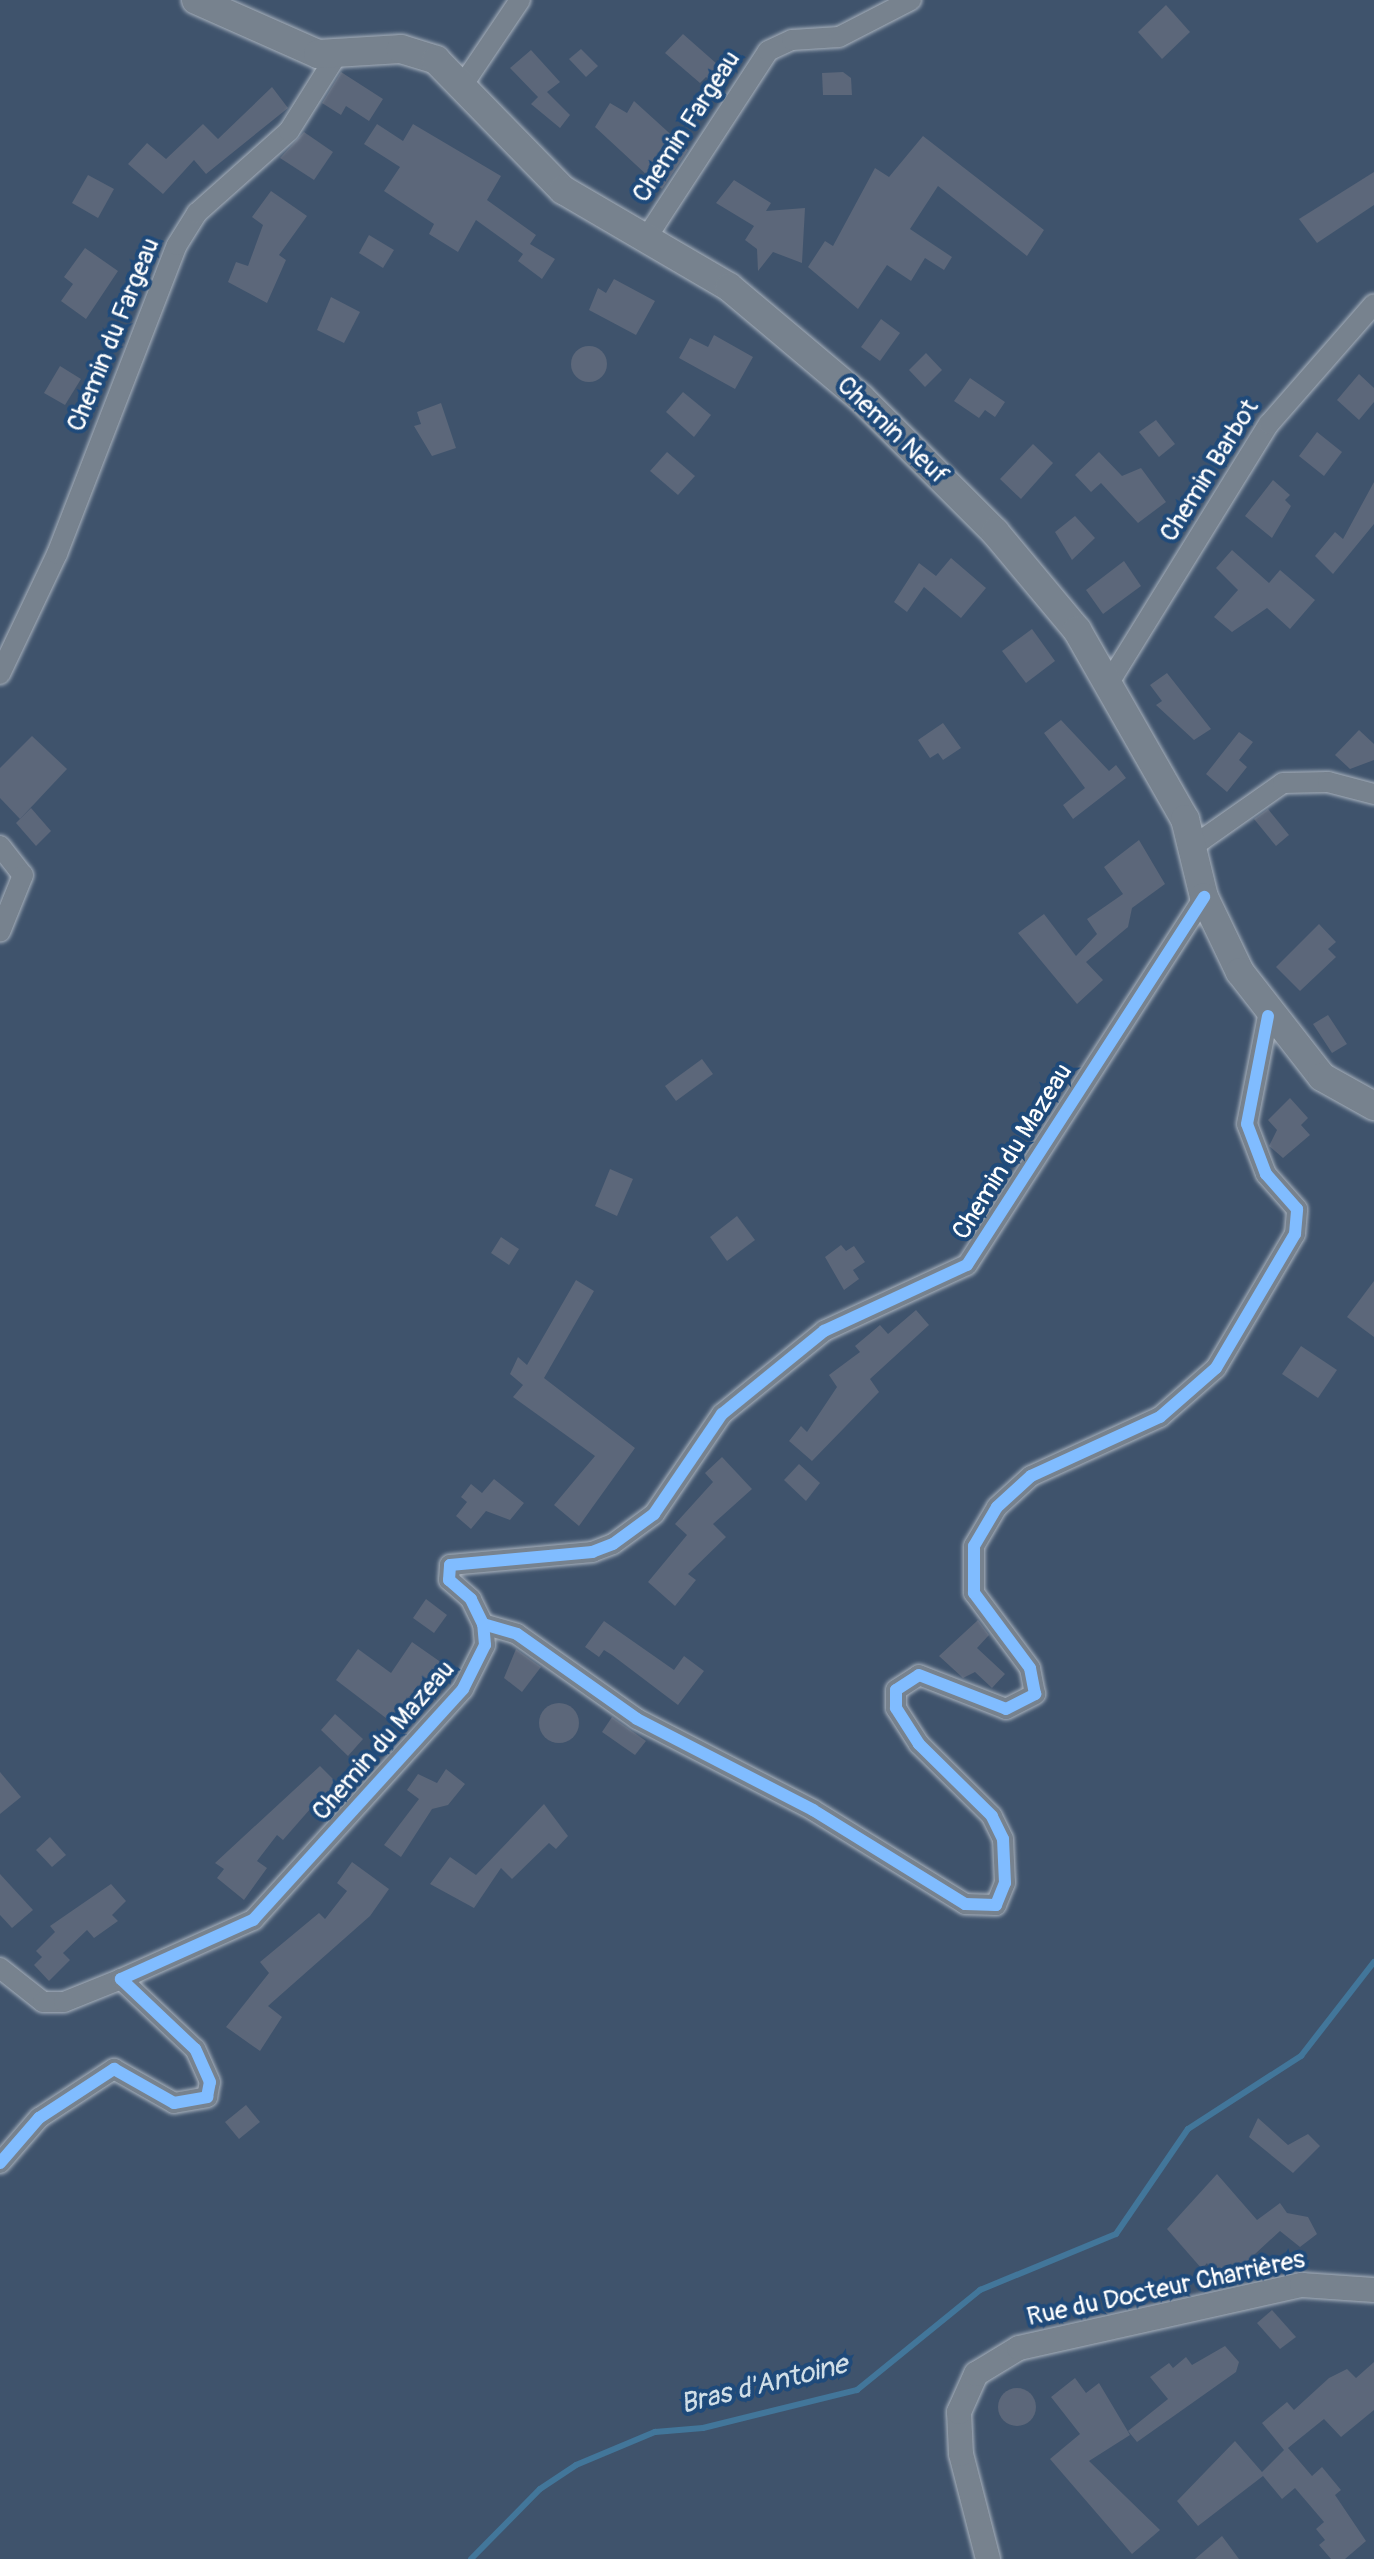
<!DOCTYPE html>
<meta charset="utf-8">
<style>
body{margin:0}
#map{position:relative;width:1374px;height:2559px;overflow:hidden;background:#3f536c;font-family:Pangolin,sans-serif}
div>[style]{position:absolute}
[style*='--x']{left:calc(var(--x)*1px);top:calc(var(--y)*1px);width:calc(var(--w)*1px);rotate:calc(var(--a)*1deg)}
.stream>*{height:6px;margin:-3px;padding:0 3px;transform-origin:3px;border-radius:3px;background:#42769a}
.building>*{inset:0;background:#5c677a}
.round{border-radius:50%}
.roads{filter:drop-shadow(0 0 2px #a9b2bd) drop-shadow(0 0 2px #a9b2bd)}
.minor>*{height:20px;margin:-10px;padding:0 10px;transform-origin:10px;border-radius:10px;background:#77828e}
.tertiary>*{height:24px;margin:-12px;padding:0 12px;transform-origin:12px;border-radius:12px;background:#77828e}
.secondary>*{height:28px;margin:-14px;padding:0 14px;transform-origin:14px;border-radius:14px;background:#77828e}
.cycleway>*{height:12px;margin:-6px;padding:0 6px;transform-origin:6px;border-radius:6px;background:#80bcff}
span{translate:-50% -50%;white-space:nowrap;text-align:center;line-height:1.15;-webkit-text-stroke:8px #1f4a7a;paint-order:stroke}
.street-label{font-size:26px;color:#fff}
.water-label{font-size:28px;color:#d0dee7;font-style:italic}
</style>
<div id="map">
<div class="stream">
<i style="--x:471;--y:2559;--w:98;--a:-45.4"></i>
<i style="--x:540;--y:2489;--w:43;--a:-33.7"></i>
<i style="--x:576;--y:2465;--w:86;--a:-22.7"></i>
<i style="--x:655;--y:2432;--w:48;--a:-4.8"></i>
<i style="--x:703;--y:2428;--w:159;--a:-13.9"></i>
<i style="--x:857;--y:2390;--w:159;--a:-39.1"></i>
<i style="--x:980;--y:2290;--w:147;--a:-22.4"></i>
<i style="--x:1116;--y:2234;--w:127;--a:-55.6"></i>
<i style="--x:1188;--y:2129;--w:135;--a:-32.9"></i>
<i style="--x:1301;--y:2056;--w:119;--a:-52.2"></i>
</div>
<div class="building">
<i style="clip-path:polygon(1166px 5px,1190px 32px,1162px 59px,1138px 32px)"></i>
<i style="clip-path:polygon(683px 34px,725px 71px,714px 84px,706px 77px,700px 83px,665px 53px)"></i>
<i style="clip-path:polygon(581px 49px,598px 66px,586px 77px,569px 59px)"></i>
<i style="clip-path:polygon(531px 50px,560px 82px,547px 92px,570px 115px,560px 128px,531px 104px,538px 97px,510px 68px)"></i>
<i style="clip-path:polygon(341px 72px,383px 99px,369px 121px,346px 106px,341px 115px,322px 103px)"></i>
<i style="clip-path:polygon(843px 72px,851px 78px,852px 95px,823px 95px,822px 73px)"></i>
<i style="clip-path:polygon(272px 87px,288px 108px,206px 174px,194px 160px,163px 194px,128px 164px,147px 143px,166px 159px,203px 124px,218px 139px)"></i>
<i style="clip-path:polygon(634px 101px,688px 150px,662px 189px,595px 127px,610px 103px,627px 113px)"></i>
<i style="clip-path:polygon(377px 124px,403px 141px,413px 124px,501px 176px,487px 200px,536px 235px,530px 244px,555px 259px,542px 279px,518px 261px,523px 254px,476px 220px,458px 252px,429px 234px,434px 224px,384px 191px,400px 167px,364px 144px)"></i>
<i style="clip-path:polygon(304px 132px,333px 152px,314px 180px,280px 158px)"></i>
<i style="clip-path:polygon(923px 136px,1044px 230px,1027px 256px,938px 186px,910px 229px,952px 257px,944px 270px,925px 258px,911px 281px,887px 265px,858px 309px,808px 267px,825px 241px,833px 246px,875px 168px,889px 177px)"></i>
<i style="clip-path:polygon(1374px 172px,1374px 205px,1317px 243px,1299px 219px)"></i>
<i style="clip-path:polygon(88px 175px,114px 189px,98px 218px,72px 203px)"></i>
<i style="clip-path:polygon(734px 180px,771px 203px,766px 211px,805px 208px,802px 263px,773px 252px,758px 271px,757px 249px,745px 240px,754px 226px,716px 203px)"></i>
<i style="clip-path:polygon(271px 191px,307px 216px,279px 255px,286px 260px,267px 303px,228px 282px,236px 262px,248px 266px,263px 225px,252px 217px)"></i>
<i style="clip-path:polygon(369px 235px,394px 250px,383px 268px,359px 253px)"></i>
<i style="clip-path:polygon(85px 248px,118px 271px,86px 319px,61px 301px,73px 284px,64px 277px)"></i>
<i style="clip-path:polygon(614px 279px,655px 301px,636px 335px,589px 310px,598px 288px,606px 293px)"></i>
<i style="clip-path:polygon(331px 297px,360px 312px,344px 343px,317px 330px)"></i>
<i style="clip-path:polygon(881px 319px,900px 333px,880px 361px,861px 347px)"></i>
<i style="clip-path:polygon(714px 335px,753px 357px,735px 389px,679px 358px,690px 338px,708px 347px)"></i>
<i class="round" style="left:571px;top:346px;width:36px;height:36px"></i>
<i style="clip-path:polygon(926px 353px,942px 370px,925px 387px,909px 370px)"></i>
<i style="clip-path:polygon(60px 366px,81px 379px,65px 405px,44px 393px)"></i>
<i style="clip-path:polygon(1359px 374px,1374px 388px,1374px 402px,1359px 420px,1337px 400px)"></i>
<i style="clip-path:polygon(970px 378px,1005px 402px,995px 417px,985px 410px,979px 418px,954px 401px)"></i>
<i style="clip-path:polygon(683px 392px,711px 415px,694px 437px,666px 412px)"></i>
<i style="clip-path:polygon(441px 403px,456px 448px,432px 456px,414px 426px,421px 424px,417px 412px)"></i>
<i style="clip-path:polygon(1156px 420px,1175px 444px,1159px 457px,1139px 432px)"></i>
<i style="clip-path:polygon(1317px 432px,1342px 452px,1324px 476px,1299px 456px)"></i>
<i style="clip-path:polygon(1033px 444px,1053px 463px,1021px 499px,1000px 479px)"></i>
<i style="clip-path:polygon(667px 452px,695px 476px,678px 495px,650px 471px)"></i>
<i style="clip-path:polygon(1099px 452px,1122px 476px,1141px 468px,1166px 502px,1138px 523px,1101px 483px,1091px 492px,1075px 475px)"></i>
<i style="clip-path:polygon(1273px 480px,1290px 495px,1285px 500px,1291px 506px,1272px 538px,1245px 516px)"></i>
<i style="clip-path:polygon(1374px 482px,1374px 524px,1333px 574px,1315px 556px,1335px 532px,1343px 539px)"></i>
<i style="clip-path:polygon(1075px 516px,1095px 538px,1072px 560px,1055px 532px)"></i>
<i style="clip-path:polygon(1232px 550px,1269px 583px,1280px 570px,1315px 600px,1290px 629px,1267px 608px,1232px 632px,1214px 617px,1238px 590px,1216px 568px)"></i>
<i style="clip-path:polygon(951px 558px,986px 588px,961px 618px,924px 587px,907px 612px,894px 602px,919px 563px,936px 576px)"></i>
<i style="clip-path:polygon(1124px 561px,1141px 586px,1103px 614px,1086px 590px)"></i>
<i style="clip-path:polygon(1032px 629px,1055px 661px,1026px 683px,1002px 651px)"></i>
<i style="clip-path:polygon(1167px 673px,1211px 729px,1194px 740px,1156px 705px,1162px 701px,1150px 685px)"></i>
<i style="clip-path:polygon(1061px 720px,1109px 771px,1116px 765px,1126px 778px,1073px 819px,1063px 805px,1085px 788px,1044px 733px)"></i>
<i style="clip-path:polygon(943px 723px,961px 748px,943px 760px,938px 753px,930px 758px,918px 740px)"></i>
<i style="clip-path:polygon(1359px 730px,1374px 744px,1374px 760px,1350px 769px,1335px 755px)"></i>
<i style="clip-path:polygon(1239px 732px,1253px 742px,1239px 760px,1247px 767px,1227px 792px,1206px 774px)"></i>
<i style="clip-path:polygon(32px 736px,67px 769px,20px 819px,0 798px,0 768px)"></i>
<i style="clip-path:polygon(31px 808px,51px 831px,36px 846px,16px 823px)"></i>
<i style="clip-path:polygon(1268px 809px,1289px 835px,1276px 846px,1254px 819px)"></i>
<i style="clip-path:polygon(1139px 840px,1165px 884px,1132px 908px,1128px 927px,1086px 962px,1103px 980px,1077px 1004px,1018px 933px,1044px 914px,1076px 956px,1097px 934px,1087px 919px,1123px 894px,1104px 867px)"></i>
<i style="clip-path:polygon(1319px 924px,1336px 942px,1328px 949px,1336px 957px,1300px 991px,1276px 967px)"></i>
<i style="clip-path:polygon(1328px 1015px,1347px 1044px,1332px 1053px,1313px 1024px)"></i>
<i style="clip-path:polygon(702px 1059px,713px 1074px,676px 1101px,665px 1086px)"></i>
<i style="clip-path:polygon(1290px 1098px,1308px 1118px,1301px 1125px,1310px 1135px,1283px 1158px,1269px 1146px,1277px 1130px,1268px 1120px)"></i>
<i style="clip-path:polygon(610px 1169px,633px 1179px,617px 1216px,595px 1206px)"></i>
<i style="clip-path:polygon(737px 1216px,755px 1240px,727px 1261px,710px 1237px)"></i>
<i style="clip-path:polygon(501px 1237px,519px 1249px,509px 1265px,491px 1253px)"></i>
<i style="clip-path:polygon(841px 1245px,846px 1251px,854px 1246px,865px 1262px,853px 1270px,859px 1279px,844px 1290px,825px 1257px)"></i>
<i style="clip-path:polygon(576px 1280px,594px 1291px,544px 1378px,635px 1448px,579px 1526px,554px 1505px,595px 1456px,513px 1397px,523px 1385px,510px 1374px,518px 1357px,527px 1365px)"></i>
<i style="clip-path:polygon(1374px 1281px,1374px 1337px,1347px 1317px)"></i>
<i style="clip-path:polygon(916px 1310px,929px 1325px,870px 1379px,879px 1392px,812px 1461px,789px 1441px,801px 1426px,807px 1432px,837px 1387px,829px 1375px,860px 1352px,855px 1346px,880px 1325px,888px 1334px)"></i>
<i style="clip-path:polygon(1301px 1346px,1337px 1370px,1318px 1398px,1282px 1374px)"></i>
<i style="clip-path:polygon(722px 1457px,752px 1489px,713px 1524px,726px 1537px,688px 1574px,696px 1580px,675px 1606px,648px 1582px,687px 1535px,675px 1524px,713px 1482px,705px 1473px)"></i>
<i style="clip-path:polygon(799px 1464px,820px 1483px,806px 1501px,784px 1480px)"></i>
<i style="clip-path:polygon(494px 1479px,524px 1503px,510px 1520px,486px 1511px,471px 1529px,456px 1516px,467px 1502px,461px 1497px,471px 1484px,482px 1493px)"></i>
<i style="clip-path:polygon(426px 1599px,447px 1615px,434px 1633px,413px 1618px)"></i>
<i style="clip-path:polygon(978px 1620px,989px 1635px,977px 1648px,1005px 1674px,992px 1688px,975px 1672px,963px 1678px,939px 1656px)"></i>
<i style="clip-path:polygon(604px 1621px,674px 1670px,684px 1656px,704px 1671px,678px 1705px,612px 1655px,604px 1650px,599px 1657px,585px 1647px)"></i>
<i style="clip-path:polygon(412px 1642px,442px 1663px,399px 1728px,336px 1680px,358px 1649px,391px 1673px)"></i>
<i style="clip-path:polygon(516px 1649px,541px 1667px,522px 1692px,504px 1678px)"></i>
<i class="round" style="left:539px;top:1703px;width:40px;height:40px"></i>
<i style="clip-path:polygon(335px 1714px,363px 1739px,348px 1756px,321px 1730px)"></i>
<i style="clip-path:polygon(612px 1717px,646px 1741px,635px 1755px,602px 1732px)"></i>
<i style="clip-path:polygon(320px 1766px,344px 1790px,318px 1816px,311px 1808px,283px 1840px,277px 1835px,257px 1861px,267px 1868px,244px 1900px,217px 1878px,224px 1869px,215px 1863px)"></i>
<i style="clip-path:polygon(446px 1769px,465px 1784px,448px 1805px,432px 1809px,401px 1857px,384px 1845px,419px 1799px,407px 1790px,418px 1774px,437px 1783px)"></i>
<i style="clip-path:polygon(0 1772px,21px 1797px,0 1814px)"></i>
<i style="clip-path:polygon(544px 1804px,568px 1836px,556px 1849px,549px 1843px,512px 1879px,501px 1868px,474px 1908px,430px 1884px,450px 1857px,476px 1875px)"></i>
<i style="clip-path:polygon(50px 1837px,66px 1855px,52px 1867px,36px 1850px)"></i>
<i style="clip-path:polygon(352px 1862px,389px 1889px,370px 1916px,268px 2006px,282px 2017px,260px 2051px,226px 2027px,269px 1973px,260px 1962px,319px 1913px,325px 1919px,347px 1891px,337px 1883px)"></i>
<i style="clip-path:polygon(0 1874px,33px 1910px,12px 1928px,0 1915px)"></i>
<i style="clip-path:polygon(111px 1884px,126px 1901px,112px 1915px,118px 1921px,94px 1938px,87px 1930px,63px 1953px,70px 1960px,49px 1981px,34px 1965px,42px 1957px,36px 1951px,55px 1932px,50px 1926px)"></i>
<i style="clip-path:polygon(246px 2105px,260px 2122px,239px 2139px,225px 2122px)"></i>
<i style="clip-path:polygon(1258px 2118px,1288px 2145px,1308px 2134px,1320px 2146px,1293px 2173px,1249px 2137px)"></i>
<i style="clip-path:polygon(1217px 2174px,1257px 2220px,1280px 2203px,1287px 2213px,1308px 2217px,1317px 2234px,1300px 2247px,1280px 2231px,1242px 2266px,1249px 2278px,1217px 2284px,1207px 2263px,1202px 2269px,1167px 2229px)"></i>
<i style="clip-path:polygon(1272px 2310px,1296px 2337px,1280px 2349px,1257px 2323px)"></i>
<i style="clip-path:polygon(1225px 2346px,1239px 2362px,1236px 2372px,1137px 2442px,1128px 2431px,1168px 2399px,1150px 2377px,1169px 2363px,1173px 2368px,1186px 2357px,1192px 2365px)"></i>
<i style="clip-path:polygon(1374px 2362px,1374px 2410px,1341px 2437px,1324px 2419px,1288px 2448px,1312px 2476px,1322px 2467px,1341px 2490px,1335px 2495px,1366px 2541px,1345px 2559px,1331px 2559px,1319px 2545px,1325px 2540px,1316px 2529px,1324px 2522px,1295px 2488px,1282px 2499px,1263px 2476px,1198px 2526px,1177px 2501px,1235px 2441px,1262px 2472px,1284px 2450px,1262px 2423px,1287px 2402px,1294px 2410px,1329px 2378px,1347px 2369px,1356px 2378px)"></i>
<i style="clip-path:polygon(1075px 2378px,1086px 2393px,1099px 2383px,1130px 2435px,1089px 2461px,1160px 2530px,1132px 2554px,1050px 2459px,1080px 2434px,1051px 2397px)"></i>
<i class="round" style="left:998px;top:2388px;width:38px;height:38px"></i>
<i style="clip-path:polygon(1222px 2536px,1239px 2559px,1195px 2559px)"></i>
</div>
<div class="roads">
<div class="minor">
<i style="--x:462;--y:86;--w:104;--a:-56"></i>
<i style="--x:645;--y:240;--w:225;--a:-56.9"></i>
<i style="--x:768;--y:51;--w:26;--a:-25"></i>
<i style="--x:792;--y:40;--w:47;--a:-3.7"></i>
<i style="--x:839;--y:37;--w:81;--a:-27.2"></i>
<i style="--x:0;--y:674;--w:133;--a:-64.6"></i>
<i style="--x:57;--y:554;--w:331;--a:-68.8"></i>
<i style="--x:177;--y:245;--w:38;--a:-58"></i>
<i style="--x:197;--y:213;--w:123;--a:-41.7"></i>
<i style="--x:289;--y:131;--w:89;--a:-57.9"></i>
<i style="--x:1110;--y:681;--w:302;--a:-58.3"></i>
<i style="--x:1269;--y:424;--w:159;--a:-48.8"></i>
<i style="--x:0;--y:846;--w:37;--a:52"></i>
<i style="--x:23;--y:875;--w:61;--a:112"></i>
<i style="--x:1192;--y:847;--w:111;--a:-35.1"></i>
<i style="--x:1283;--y:783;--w:45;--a:-1.3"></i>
<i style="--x:1328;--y:782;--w:48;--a:14.6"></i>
<i style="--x:483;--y:1624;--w:35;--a:16"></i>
<i style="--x:517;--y:1634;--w:147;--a:35.3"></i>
<i style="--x:637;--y:1719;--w:198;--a:27.3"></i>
<i style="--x:813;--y:1810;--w:179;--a:31.7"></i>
<i style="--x:965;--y:1904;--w:31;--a:2"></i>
<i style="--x:996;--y:1905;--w:24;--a:-68"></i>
<i style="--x:1005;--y:1883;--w:44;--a:-92.6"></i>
<i style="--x:1003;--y:1839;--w:25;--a:-116"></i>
<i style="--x:992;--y:1816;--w:103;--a:-135.4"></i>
<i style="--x:919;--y:1744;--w:43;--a:-122.6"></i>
<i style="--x:896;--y:1708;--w:18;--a:-90"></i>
<i style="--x:896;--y:1690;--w:27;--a:-33"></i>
<i style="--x:919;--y:1675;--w:93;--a:21.3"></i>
<i style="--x:1006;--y:1709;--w:33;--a:-27"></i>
<i style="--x:1035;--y:1694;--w:26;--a:-101"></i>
<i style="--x:1030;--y:1668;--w:94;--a:-126.7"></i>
<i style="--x:974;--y:1593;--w:47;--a:-90"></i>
<i style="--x:974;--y:1546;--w:45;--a:-59.5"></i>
<i style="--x:997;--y:1507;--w:46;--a:-42.4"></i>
<i style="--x:1031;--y:1476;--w:142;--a:-24.6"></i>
<i style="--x:1160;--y:1417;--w:74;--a:-41.2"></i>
<i style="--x:1216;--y:1368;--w:156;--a:-59.5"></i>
<i style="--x:1295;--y:1234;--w:25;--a:-85"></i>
<i style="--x:1297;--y:1209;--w:47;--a:-131.5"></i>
<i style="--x:1266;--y:1174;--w:53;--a:-110.8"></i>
<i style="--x:1247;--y:1124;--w:110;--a:-79"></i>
<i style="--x:0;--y:1968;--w:55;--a:38.3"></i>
<i style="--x:43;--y:2002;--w:21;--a:0"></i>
<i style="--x:64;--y:2002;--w:61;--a:-22"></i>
<i style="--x:0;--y:2163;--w:60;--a:-49.1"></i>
<i style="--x:39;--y:2118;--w:90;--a:-33.2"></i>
<i style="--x:114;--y:2069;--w:69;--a:29.5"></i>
<i style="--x:174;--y:2103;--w:34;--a:-10"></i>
<i style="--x:207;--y:2097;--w:15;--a:-79"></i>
<i style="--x:210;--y:2082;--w:36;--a:-114"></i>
<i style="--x:195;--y:2049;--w:102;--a:-136.6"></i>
<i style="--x:121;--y:1979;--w:145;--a:-24.1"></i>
<i style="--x:253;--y:1920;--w:312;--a:-47.7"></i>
<i style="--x:463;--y:1689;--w:49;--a:-63.4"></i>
<i style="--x:485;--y:1645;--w:21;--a:-95"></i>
<i style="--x:483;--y:1624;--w:28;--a:-116"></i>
<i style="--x:471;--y:1599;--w:29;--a:-139"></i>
<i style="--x:449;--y:1580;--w:15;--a:-86"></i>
<i style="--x:450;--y:1565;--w:143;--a:-5.2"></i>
<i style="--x:592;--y:1552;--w:22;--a:-21"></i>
<i style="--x:613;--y:1544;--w:51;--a:-36.2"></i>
<i style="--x:654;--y:1514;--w:121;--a:-55.8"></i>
<i style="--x:722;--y:1414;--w:132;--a:-39.1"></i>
<i style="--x:824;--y:1331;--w:157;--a:-24.8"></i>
<i style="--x:967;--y:1265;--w:438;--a:-57.2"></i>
</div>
<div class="tertiary">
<i style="--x:988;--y:2559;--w:108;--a:-104.4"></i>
<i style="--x:961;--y:2454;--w:42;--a:-92.7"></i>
<i style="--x:959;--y:2412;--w:42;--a:-65.9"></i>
<i style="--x:976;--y:2374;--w:50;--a:-31.2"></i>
<i style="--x:1019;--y:2348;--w:290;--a:-12.6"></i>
<i style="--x:1302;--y:2285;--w:72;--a:4"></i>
</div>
<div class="secondary">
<i style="--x:196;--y:0;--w:133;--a:23.9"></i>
<i style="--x:318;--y:54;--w:83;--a:-3.4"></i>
<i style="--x:401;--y:49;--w:37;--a:17"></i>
<i style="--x:436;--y:60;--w:182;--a:45.7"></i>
<i style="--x:563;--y:190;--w:192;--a:30.3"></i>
<i style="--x:729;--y:287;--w:172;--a:40.1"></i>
<i style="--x:861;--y:398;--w:190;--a:45"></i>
<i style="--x:995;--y:532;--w:128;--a:50.1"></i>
<i style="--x:1077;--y:630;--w:218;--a:60.3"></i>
<i style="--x:1185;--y:819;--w:80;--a:76.3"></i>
<i style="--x:1204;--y:897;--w:83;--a:64.4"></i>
<i style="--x:1240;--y:972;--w:133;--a:52"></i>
<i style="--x:1322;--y:1077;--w:60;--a:29.1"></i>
</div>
</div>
<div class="cycleway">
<i style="--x:483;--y:1624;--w:35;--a:16"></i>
<i style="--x:517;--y:1634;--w:147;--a:35.3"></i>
<i style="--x:637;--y:1719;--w:198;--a:27.3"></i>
<i style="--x:813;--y:1810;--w:179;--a:31.7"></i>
<i style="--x:965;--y:1904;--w:31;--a:2"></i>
<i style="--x:996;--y:1905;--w:24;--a:-68"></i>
<i style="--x:1005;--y:1883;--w:44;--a:-92.6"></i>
<i style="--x:1003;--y:1839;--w:25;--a:-116"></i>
<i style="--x:992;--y:1816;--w:103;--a:-135.4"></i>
<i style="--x:919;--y:1744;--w:43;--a:-122.6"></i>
<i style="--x:896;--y:1708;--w:18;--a:-90"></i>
<i style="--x:896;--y:1690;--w:27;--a:-33"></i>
<i style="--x:919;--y:1675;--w:93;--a:21.3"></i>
<i style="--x:1006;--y:1709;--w:33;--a:-27"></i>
<i style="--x:1035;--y:1694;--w:26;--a:-101"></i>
<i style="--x:1030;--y:1668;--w:94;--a:-126.7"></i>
<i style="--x:974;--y:1593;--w:47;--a:-90"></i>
<i style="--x:974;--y:1546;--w:45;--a:-59.5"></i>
<i style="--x:997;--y:1507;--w:46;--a:-42.4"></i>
<i style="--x:1031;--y:1476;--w:142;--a:-24.6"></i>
<i style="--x:1160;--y:1417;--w:74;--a:-41.2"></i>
<i style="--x:1216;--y:1368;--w:156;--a:-59.5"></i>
<i style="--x:1295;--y:1234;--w:25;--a:-85"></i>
<i style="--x:1297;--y:1209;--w:47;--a:-131.5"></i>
<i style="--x:1266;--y:1174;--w:53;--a:-110.8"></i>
<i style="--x:1247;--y:1124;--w:110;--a:-79"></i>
<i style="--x:0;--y:2163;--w:60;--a:-49.1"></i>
<i style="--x:39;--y:2118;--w:90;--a:-33.2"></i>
<i style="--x:114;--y:2069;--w:69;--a:29.5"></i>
<i style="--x:174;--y:2103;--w:34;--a:-10"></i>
<i style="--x:207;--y:2097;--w:15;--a:-79"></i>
<i style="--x:210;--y:2082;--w:36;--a:-114"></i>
<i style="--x:195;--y:2049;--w:102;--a:-136.6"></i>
<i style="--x:121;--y:1979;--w:145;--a:-24.1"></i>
<i style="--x:253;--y:1920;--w:312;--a:-47.7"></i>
<i style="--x:463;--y:1689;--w:49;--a:-63.4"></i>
<i style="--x:485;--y:1645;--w:21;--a:-95"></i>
<i style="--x:483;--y:1624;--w:28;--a:-116"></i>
<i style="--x:471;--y:1599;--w:29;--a:-139"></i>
<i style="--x:449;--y:1580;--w:15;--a:-86"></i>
<i style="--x:450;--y:1565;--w:143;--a:-5.2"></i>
<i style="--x:592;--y:1552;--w:22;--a:-21"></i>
<i style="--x:613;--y:1544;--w:51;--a:-36.2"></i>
<i style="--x:654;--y:1514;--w:121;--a:-55.8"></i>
<i style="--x:722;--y:1414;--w:132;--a:-39.1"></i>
<i style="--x:824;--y:1331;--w:157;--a:-24.8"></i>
<i style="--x:967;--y:1265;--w:438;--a:-57.2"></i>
</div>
<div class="street-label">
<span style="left:687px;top:127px;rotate:-57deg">Chemin Fargeau</span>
<span style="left:114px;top:335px;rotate:-68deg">Chemin du Fargeau</span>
<span style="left:892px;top:431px;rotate:44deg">Chemin Neuf</span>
<span style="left:1210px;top:471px;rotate:-58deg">Chemin Barbot</span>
<span style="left:1013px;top:1152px;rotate:-58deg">Chemin du Mazeau</span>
<span style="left:384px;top:1741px;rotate:-49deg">Chemin du Mazeau</span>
<span style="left:1166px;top:2289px;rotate:-12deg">Rue du Docteur Charrières</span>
</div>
<div class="water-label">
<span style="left:764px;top:2385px;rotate:-14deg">Bras d'Antoine</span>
</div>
</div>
